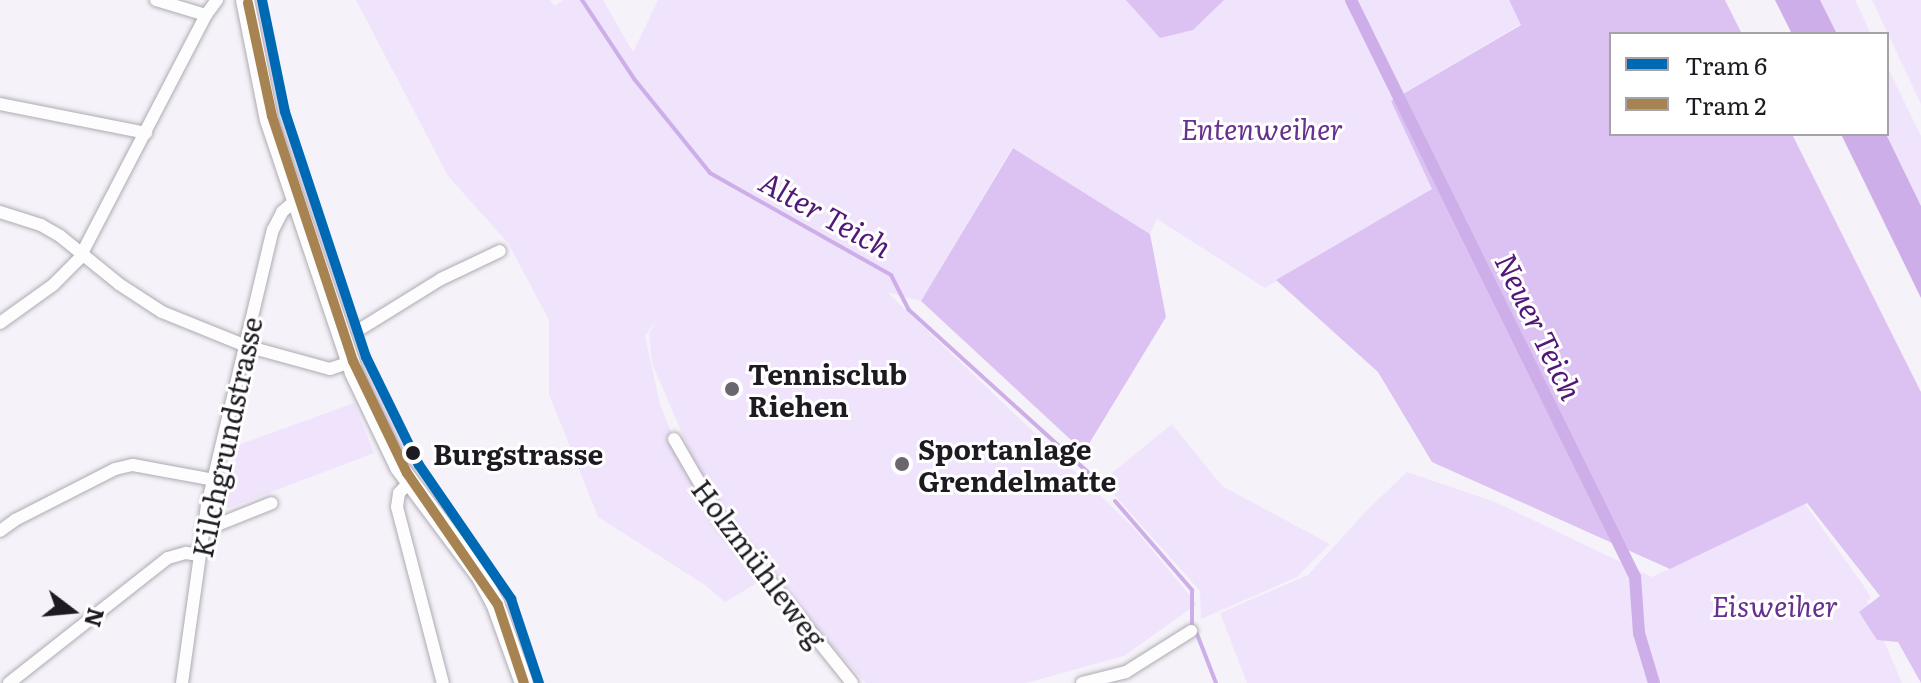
<!DOCTYPE html>
<meta charset="utf-8">
<style>
body{margin:0}
#map{position:relative;width:1921px;height:683px;overflow:hidden;background:#f6f2f9;font-family:Literata,serif}
div>[style]{position:absolute}
[style*='--x']{left:calc(var(--x)*1px);top:calc(var(--y)*1px);width:calc(var(--w)*1px);rotate:calc(var(--a)*1deg)}
.green>*{inset:0;background:#f0e4fc}
.forest>*{inset:0;background:#dcc2f2}
.water>*{inset:0;background:#cdaee9}
.stream>*{height:4px;margin:-2px;padding:0 2px;transform-origin:2px;border-radius:2px;background:#cdaee9}
.canal>*{height:12px;margin:-6px;padding:0 6px;transform-origin:6px;border-radius:6px;background:#cdaee9}
.roads{filter:drop-shadow(0 0 2px #aeabb2) drop-shadow(0 0 2px #aeabb2)}
.street>*{height:12px;margin:-6px;padding:0 6px;transform-origin:6px;border-radius:6px;background:#fefdfe}
.secondary>*{height:18px;margin:-9px;padding:0 9px;transform-origin:9px;border-radius:9px;background:#fefdfe}
.tram-1>*{height:10px;margin:-5px;padding:0 5px;transform-origin:5px;border-radius:5px;background:#0069b4}
.tram-2>*{height:10px;margin:-5px;padding:0 5px;transform-origin:5px;border-radius:5px;background:#a68351}
.dots>*{width:22px;height:22px;translate:-50% -50%;box-sizing:border-box;border:4px solid #fff;border-radius:50%}
span{translate:-50% -50%;white-space:nowrap;text-align:center;line-height:1.15;-webkit-text-stroke:6px #fff;paint-order:stroke}
.park-label{font-size:28px;color:#67318f;font-style:italic}
.poi-label{font-size:28px;color:#1e1a21;font-weight:700}
.left{translate:0 -50%;text-align:left}
.street-label{font-size:28px;color:#1e1a21}
.stop-label{font-size:28px;color:#1e1a21;font-weight:700}
.water-label{font-size:30px;color:#521877;font-style:italic}
.legend{position:absolute;left:1609px;top:32px;width:280px;height:104px;box-sizing:border-box;background:#fff;border:2px solid #a5a3a6;margin:0;padding:10px 14px;list-style:none;font-size:24px;color:#1e1a21}
.legend li{display:flex;align-items:center;gap:16px;height:40px}
.legend b{width:40px;border:2px solid #a5a3a6}
.north{position:absolute;left:32px;top:571px;width:80px;height:80px;-webkit-text-stroke:6px #fff;paint-order:stroke;rotate:106deg;font-size:22px;font-weight:700;line-height:32px;text-align:center;color:#1e1a21}
.north::after{content:'';display:block;margin:auto;width:28px;height:36px;background:#1e1a21;clip-path:polygon(50% 0,100% 100%,50% 72%,0 100%)}
</style>
<div id="map">
<div class="green">
<i style="clip-path:polygon(252px 0,264px 0,299px 150px,367px 351px,365px 353px,396px 420px,424px 467px,412px 474px,357px 355px,278px 118px)"></i>
<i style="clip-path:polygon(evenodd,356px 0,550px 0,555px 6px,563px 0,603px 0,633px 52px,658px 0,1509px 0,1521px 24px,1401px 95px,1432px 189px,1265px 288px,1157px 219px,1150px 234px,1012px 148px,921px 301px,887px 292px,1133px 527px,1197px 604px,1124px 656px,1026px 683px,866px 683px,769px 576px,725px 602px,705px 585px,598px 517px,549px 394px,549px 320px,508px 243px,448px 176px,356px 0,658px 318px,649px 333px,652px 363px,706px 489px,674px 439px,660px 404px,645px 336px,658px 318px)"></i>
<i style="clip-path:polygon(1820px 0,1855px 0,1871px 34px,1837px 34px)"></i>
<i style="clip-path:polygon(1872px 0,1921px 0,1921px 104px)"></i>
<i style="clip-path:polygon(1887px 66px,1921px 136px,1921px 206px,1886px 134px)"></i>
<i style="clip-path:polygon(354px 403px,374px 453px,226px 509px,238px 445px)"></i>
<i style="clip-path:polygon(1172px 424px,1222px 486px,1330px 544px,1297px 577px,1201px 619px,1200px 591px,1102px 481px)"></i>
<i style="clip-path:polygon(1407px 472px,1495px 502px,1652px 577px,1805px 504px,1866px 589px,1871px 598px,1867px 601px,1902px 683px,1247px 683px,1220px 613px,1308px 575px,1368px 509px)"></i>
<i style="clip-path:polygon(438px 492px,512px 594px,543px 683px,530px 683px,429px 499px)"></i>
</div>
<div class="forest">
<i style="clip-path:polygon(1126px 0,1224px 0,1193px 30px,1160px 38px)"></i>
<i style="clip-path:polygon(1509px 0,1725px 0,1742px 34px,1611px 34px,1611px 134px,1792px 134px,1921px 392px,1921px 683px,1898px 642px,1877px 640px,1859px 612px,1880px 596px,1807px 503px,1670px 569px,1432px 462px,1378px 372px,1276px 280px,1432px 189px,1391px 101px,1521px 25px)"></i>
<i style="clip-path:polygon(1013px 148px,1150px 234px,1166px 317px,1084px 452px,921px 301px)"></i>
</div>
<div class="water">
<i style="clip-path:polygon(1775px 0,1820px 0,1837px 34px,1792px 34px)"></i>
<i style="clip-path:polygon(1841px 134px,1886px 134px,1921px 206px,1921px 298px)"></i>
</div>
<div class="stream">
<i style="--x:582;--y:0;--w:96;--a:56.5"></i>
<i style="--x:635;--y:80;--w:119;--a:51.1"></i>
<i style="--x:710;--y:173;--w:208;--a:29.4"></i>
<i style="--x:891;--y:275;--w:39;--a:63"></i>
<i style="--x:909;--y:310;--w:258;--a:42.2"></i>
<i style="--x:1115;--y:501;--w:118;--a:49.1"></i>
<i style="--x:1192;--y:590;--w:34;--a:90"></i>
<i style="--x:1197;--y:634;--w:53;--a:68.8"></i>
</div>
<div class="canal">
<i style="--x:1351;--y:0;--w:643;--a:63.79"></i>
<i style="--x:1635;--y:577;--w:56;--a:85.9"></i>
<i style="--x:1639;--y:633;--w:52;--a:73.3"></i>
</div>
<div class="roads">
<div class="street">
<i style="--x:156;--y:0;--w:52;--a:16.7"></i>
<i style="--x:0;--y:104;--w:149;--a:11.2"></i>
<i style="--x:0;--y:212;--w:43;--a:17.6"></i>
<i style="--x:41;--y:225;--w:22;--a:30"></i>
<i style="--x:60;--y:236;--w:76;--a:39.1"></i>
<i style="--x:119;--y:284;--w:51;--a:33.1"></i>
<i style="--x:162;--y:312;--w:91;--a:22"></i>
<i style="--x:246;--y:346;--w:87;--a:15.3"></i>
<i style="--x:330;--y:369;--w:21;--a:-19"></i>
<i style="--x:0;--y:323;--w:65;--a:-35.6"></i>
<i style="--x:53;--y:285;--w:37;--a:-45"></i>
<i style="--x:79;--y:259;--w:275;--a:-62.5"></i>
<i style="--x:206;--y:15;--w:19;--a:-54"></i>
<i style="--x:362;--y:328;--w:93;--a:-31.8"></i>
<i style="--x:441;--y:279;--w:65;--a:-25.4"></i>
<i style="--x:674;--y:439;--w:94;--a:59.9"></i>
<i style="--x:721;--y:520;--w:209;--a:51.2"></i>
<i style="--x:409;--y:482;--w:15;--a:132"></i>
<i style="--x:399;--y:493;--w:14;--a:98"></i>
<i style="--x:397;--y:507;--w:182;--a:75.4"></i>
<i style="--x:0;--y:531;--w:19;--a:-36"></i>
<i style="--x:15;--y:520;--w:112;--a:-27"></i>
<i style="--x:115;--y:469;--w:18;--a:-13"></i>
<i style="--x:133;--y:465;--w:82;--a:10.5"></i>
<i style="--x:202;--y:531;--w:75;--a:-21.8"></i>
<i style="--x:9;--y:683;--w:202;--a:-38.2"></i>
<i style="--x:168;--y:558;--w:19;--a:-16"></i>
<i style="--x:186;--y:553;--w:13;--a:9"></i>
<i style="--x:182;--y:683;--w:179;--a:-82"></i>
<i style="--x:207;--y:506;--w:284;--a:-76.6"></i>
<i style="--x:273;--y:230;--w:20;--a:-63"></i>
<i style="--x:282;--y:212;--w:18;--a:-41"></i>
<i style="--x:1082;--y:683;--w:45;--a:-14"></i>
<i style="--x:1126;--y:672;--w:77;--a:-32.2"></i>
</div>
<div class="secondary">
<i style="--x:245;--y:0;--w:122;--a:78.7"></i>
<i style="--x:269;--y:120;--w:267;--a:71.4"></i>
<i style="--x:354;--y:373;--w:104;--a:64.4"></i>
<i style="--x:399;--y:467;--w:137;--a:53.3"></i>
<i style="--x:481;--y:577;--w:30;--a:62"></i>
<i style="--x:495;--y:603;--w:85;--a:70.1"></i>
</div>
</div>
<div class="tram-1">
<i style="--x:262;--y:0;--w:114;--a:78.4"></i>
<i style="--x:285;--y:112;--w:258;--a:71.7"></i>
<i style="--x:366;--y:357;--w:120;--a:63.9"></i>
<i style="--x:419;--y:465;--w:163;--a:55.5"></i>
<i style="--x:511;--y:599;--w:89;--a:71.6"></i>
</div>
<div class="tram-2">
<i style="--x:248;--y:3;--w:116;--a:78"></i>
<i style="--x:272;--y:116;--w:258;--a:71.7"></i>
<i style="--x:353;--y:361;--w:124;--a:64.3"></i>
<i style="--x:407;--y:473;--w:160;--a:55.4"></i>
<i style="--x:498;--y:605;--w:82;--a:71.6"></i>
</div>
<div class="dots">
<i style="left:732px;top:389px;background:#6a666d"></i>
<i style="left:413px;top:453px;background:#1e1a21"></i>
<i style="left:902px;top:464px;background:#6a666d"></i>
</div>
<div class="park-label">
<span style="left:1262px;top:128px">Entenweiher</span>
<span style="left:1775px;top:605px">Eisweiher</span>
</div>
<div class="poi-label">
<span class="left" style="left:748px;top:389px">Tennisclub<br>Riehen</span>
<span class="left" style="left:918px;top:464px">Sportanlage<br>Grendelmatte</span>
</div>
<div class="street-label">
<span style="left:226px;top:437px;rotate:-78deg">Kilchgrundstrasse</span>
<span style="left:760px;top:563px;rotate:53deg">Holzmühleweg</span>
</div>
<div class="stop-label">
<span class="left" style="left:433px;top:453px">Burgstrasse</span>
</div>
<div class="water-label">
<span style="left:826px;top:213px;rotate:29deg">Alter Teich</span>
<span style="left:1540px;top:326px;rotate:64deg">Neuer Teich</span>
</div>
<ul class="legend">
<li><b style="height:10px;background:#0069b4"></b>Tram 6</li>
<li><b style="height:10px;background:#a68351"></b>Tram 2</li>
</ul>
<div class="north">N</div>
</div>
